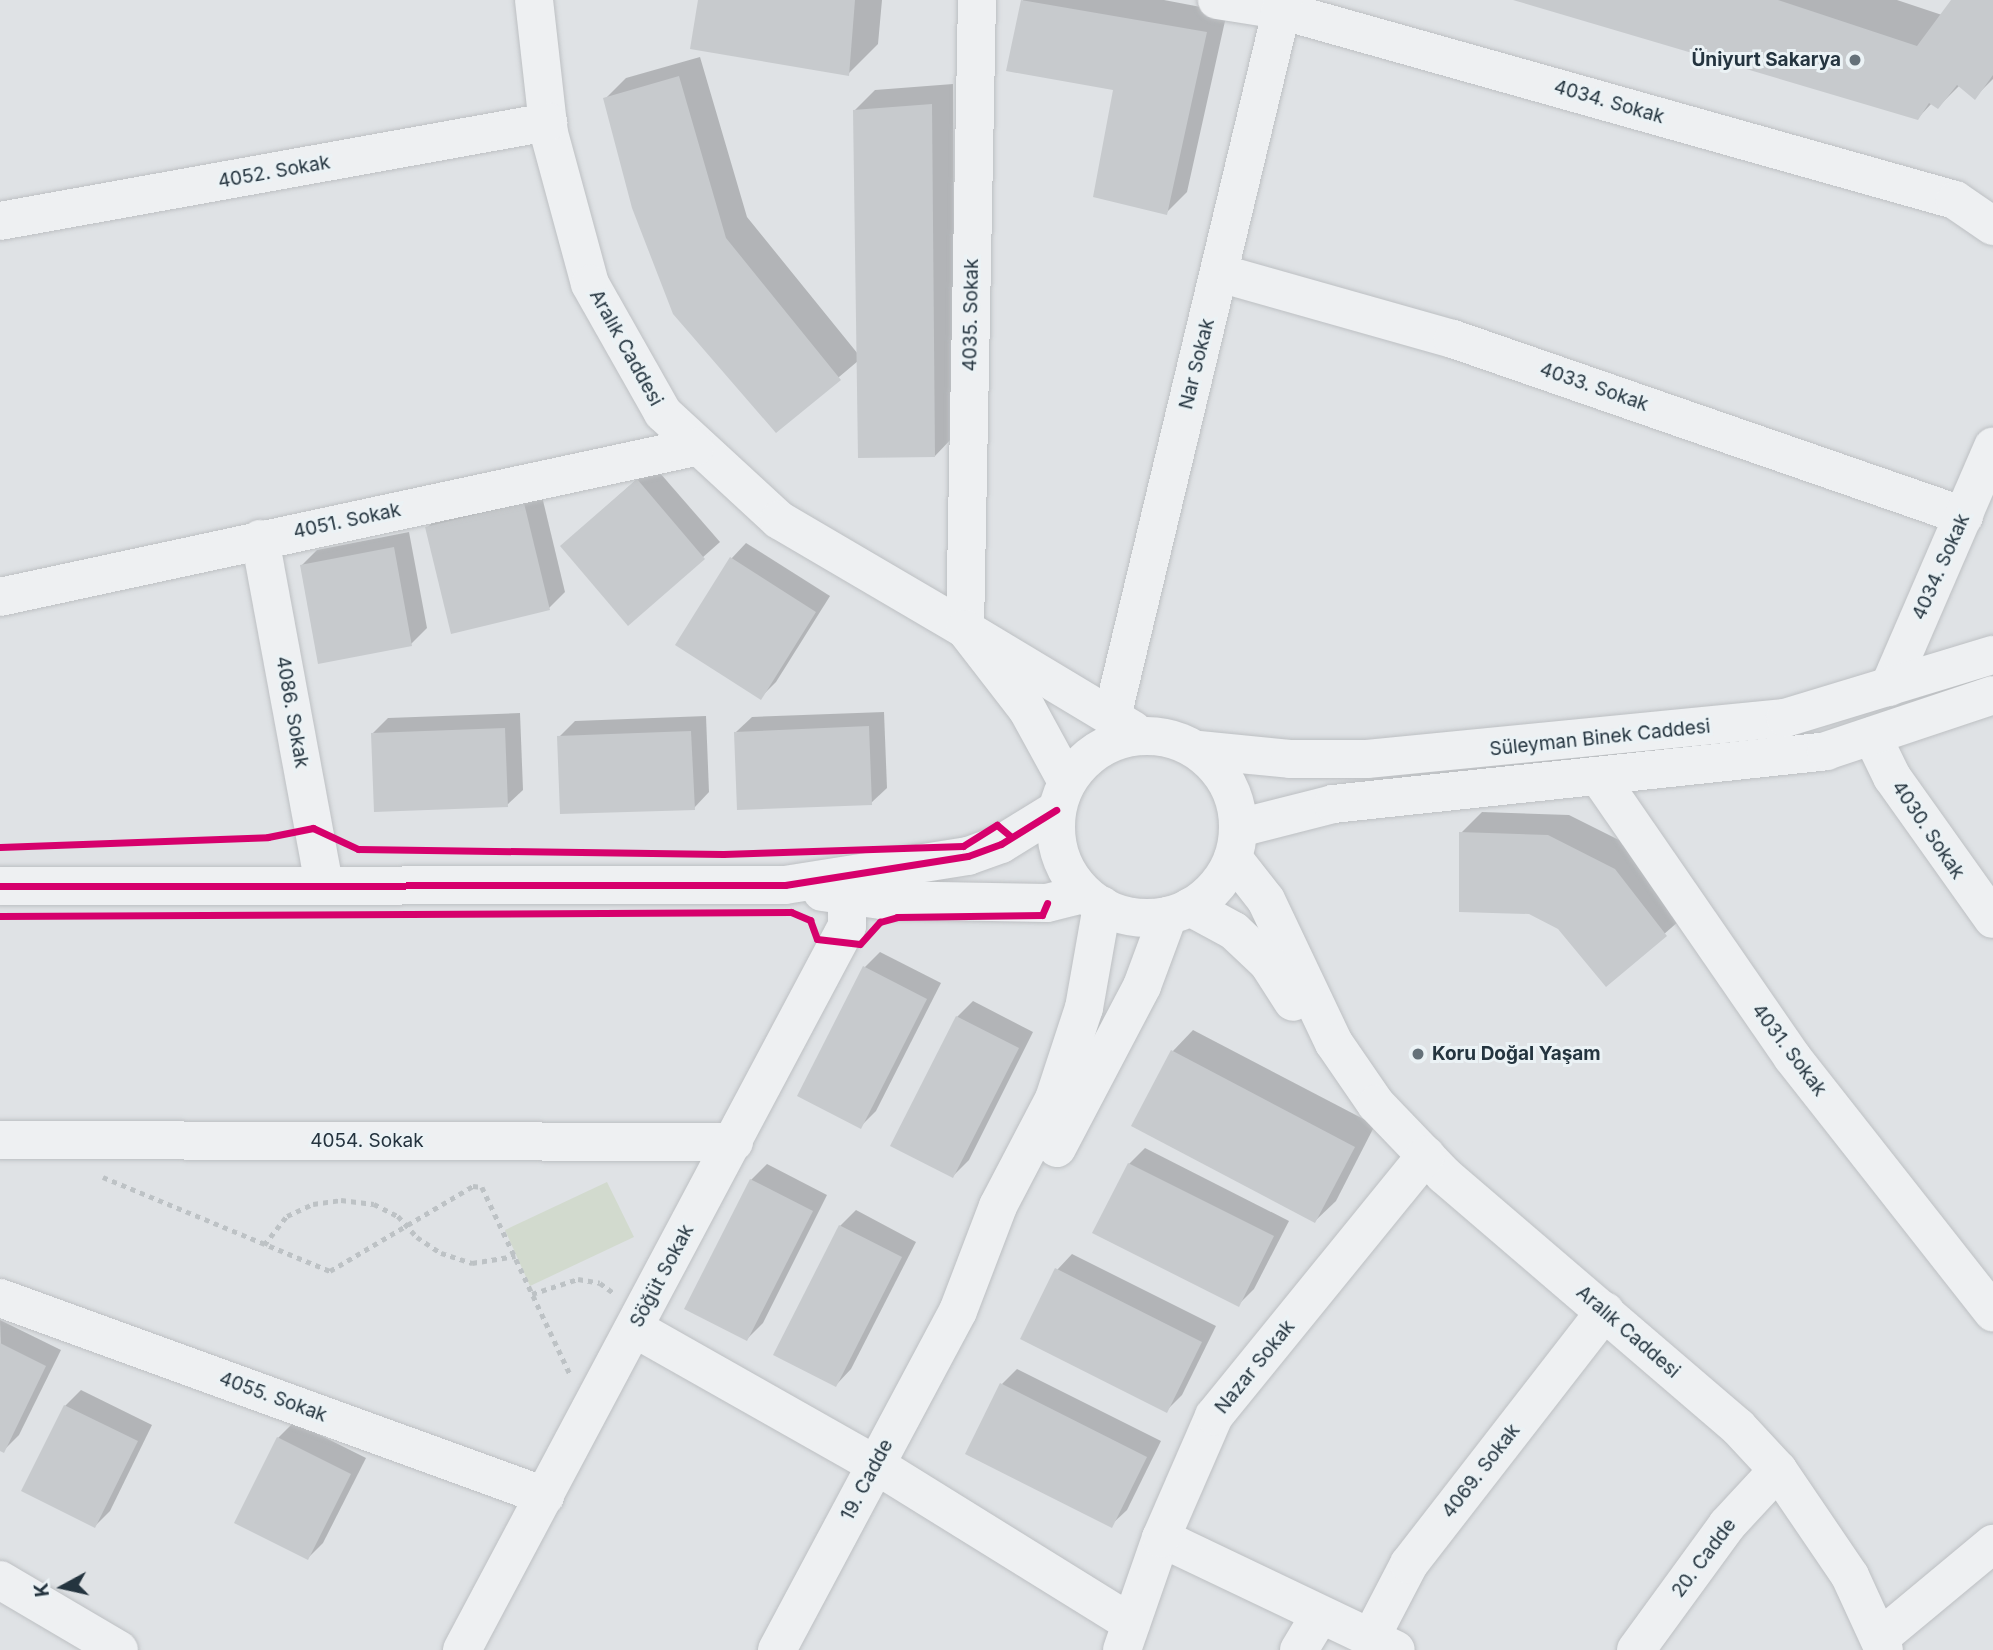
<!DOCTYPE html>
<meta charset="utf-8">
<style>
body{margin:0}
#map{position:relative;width:1993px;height:1650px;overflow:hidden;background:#dfe2e5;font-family:Inter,sans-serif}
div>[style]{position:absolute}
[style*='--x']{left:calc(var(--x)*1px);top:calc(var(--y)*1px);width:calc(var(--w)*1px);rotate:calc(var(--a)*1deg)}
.green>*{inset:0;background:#d2dace}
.shadow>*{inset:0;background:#0003}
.building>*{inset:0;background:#c7cacd}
.path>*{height:4.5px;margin-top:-2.25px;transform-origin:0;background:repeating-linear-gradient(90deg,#bdc2c5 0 5px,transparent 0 10px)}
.roads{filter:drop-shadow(0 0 2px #bdc0c3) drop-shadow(0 0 2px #bdc0c3)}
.minor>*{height:38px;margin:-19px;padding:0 19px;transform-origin:19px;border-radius:19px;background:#eef0f2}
.minor>.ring{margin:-19px;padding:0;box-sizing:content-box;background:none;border:38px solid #eef0f2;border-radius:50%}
.cycleway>*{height:7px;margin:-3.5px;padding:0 3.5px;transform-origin:3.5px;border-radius:3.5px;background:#d6006c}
.dots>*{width:19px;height:19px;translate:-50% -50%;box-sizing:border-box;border:4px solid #ebf2f5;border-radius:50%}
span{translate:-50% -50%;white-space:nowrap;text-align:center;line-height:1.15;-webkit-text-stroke:6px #ebf2f5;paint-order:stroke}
.poi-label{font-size:19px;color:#24343f;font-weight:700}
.right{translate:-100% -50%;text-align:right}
.left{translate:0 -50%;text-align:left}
.street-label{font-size:19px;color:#24343f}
.north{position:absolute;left:28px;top:1552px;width:70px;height:70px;-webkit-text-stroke:5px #ebf2f5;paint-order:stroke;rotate:262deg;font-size:19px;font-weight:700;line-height:28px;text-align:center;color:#24343f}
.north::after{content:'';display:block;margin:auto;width:24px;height:32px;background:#24343f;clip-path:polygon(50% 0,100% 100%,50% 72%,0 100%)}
</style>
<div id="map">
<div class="green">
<i style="clip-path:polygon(607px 1182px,634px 1237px,530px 1286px,505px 1230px)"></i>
</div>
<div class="shadow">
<i style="clip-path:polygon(700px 0,882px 0,878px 44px,848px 74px)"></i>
<i style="clip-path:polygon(1023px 0,1164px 0,1227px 12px,1187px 192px,1166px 213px,1115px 88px,1008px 70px)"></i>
<i style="clip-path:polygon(1517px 0,1897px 0,1942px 15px,1953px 0,1993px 0,1993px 79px,1975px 97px,1960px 85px,1938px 107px,1932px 103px,1918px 118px)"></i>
<i style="clip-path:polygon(700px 57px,747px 217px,858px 354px,854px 111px,875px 90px,953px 84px,955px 435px,935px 456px,858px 361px,776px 430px,605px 99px,626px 78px)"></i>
<i style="clip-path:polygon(653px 465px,720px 542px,629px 623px,562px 546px)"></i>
<i style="clip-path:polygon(540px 488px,565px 592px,549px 608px,427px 528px,442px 512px)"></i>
<i style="clip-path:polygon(409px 532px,427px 628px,411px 644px,302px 565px,317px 550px)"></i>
<i style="clip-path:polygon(746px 543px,830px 596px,776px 682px,761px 697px,731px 559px)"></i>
<i style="clip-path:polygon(884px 712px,887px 788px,871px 803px,736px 732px,752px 717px)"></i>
<i style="clip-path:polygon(520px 713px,523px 790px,507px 805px,372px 734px,388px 718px)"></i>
<i style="clip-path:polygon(706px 716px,709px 792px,694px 808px,559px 737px,575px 721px)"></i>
<i style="clip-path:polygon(1482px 812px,1569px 815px,1635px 848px,1687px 914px,1607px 984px,1559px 927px,1461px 833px)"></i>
<i style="clip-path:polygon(880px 952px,941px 983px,876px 1111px,860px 1127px,865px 967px)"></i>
<i style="clip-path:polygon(973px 1001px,1033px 1032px,969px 1160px,953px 1176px,957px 1017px)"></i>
<i style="clip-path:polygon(1193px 1030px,1375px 1125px,1336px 1201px,1315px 1221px,1134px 1126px,1173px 1051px)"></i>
<i style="clip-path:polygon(1145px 1148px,1289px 1221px,1254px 1289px,1238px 1305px,1129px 1164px)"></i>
<i style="clip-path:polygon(767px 1164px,827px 1195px,763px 1323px,747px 1339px,751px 1180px)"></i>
<i style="clip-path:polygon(856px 1210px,916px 1242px,851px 1369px,836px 1385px,840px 1226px)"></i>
<i style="clip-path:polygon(1072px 1254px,1216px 1326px,1182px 1395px,1166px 1411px,1057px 1270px)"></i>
<i style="clip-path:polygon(0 1320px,61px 1350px,19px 1435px,3px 1451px)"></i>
<i style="clip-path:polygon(1017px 1369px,1161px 1441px,1127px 1510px,1111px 1525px,1002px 1384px)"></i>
<i style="clip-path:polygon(81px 1390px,152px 1425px,110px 1511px,95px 1526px,65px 1406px)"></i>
<i style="clip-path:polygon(294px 1422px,366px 1458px,323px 1543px,308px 1558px,278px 1438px)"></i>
</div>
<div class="building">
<i style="clip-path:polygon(698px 0,855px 0,849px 76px,690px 49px)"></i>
<i style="clip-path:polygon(1021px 0,1207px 32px,1167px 215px,1093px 197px,1113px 90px,1006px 71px)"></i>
<i style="clip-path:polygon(1513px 0,1778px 0,1917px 46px,1951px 0,1993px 0,1993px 75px,1975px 100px,1957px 85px,1938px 109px,1929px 103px,1918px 120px)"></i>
<i style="clip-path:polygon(679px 76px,726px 238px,841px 380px,776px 433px,673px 314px,632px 208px,603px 98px)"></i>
<i style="clip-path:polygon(932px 104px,935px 457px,858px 458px,853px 110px)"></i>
<i style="clip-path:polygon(637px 479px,705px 559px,628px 626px,560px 546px)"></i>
<i style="clip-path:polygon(524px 503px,550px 610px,451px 634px,425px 527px)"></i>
<i style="clip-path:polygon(394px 547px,412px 646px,318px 664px,300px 565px)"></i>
<i style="clip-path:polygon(730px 557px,816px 612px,761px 700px,675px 645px)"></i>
<i style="clip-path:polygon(869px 726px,872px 805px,737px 810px,734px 732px)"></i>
<i style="clip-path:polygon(505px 728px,508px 807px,374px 812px,371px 733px)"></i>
<i style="clip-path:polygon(691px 731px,695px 810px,560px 814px,557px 736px)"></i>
<i style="clip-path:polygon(1459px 832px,1548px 835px,1615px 869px,1667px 936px,1606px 987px,1558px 929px,1529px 914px,1459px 912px)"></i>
<i style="clip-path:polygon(863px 966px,927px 999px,861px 1129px,797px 1096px)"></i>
<i style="clip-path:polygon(956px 1016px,1019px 1048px,953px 1178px,890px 1146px)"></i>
<i style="clip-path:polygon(1171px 1050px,1355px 1147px,1315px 1223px,1131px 1126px)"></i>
<i style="clip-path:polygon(1128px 1163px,1274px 1236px,1239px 1307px,1092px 1233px)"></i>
<i style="clip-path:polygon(750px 1179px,813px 1211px,747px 1341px,684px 1309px)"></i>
<i style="clip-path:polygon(839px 1225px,902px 1257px,836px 1387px,773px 1355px)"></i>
<i style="clip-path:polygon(1055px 1268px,1202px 1342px,1167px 1413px,1020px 1339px)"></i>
<i style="clip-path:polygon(0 1343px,46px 1366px,4px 1453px,0 1451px)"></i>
<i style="clip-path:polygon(1000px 1383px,1147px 1457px,1112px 1528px,965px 1454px)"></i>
<i style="clip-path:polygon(64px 1405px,138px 1441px,95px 1528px,21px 1491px)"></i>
<i style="clip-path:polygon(277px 1437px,351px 1474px,308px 1560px,234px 1523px)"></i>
</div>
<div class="path">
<i style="--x:103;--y:1177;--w:246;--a:22.5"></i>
<i style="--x:330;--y:1271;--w:166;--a:-30.7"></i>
<i style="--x:473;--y:1186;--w:9;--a:6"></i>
<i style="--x:482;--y:1187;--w:207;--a:64.8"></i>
<i style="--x:264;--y:1245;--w:37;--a:-52"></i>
<i style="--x:287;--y:1216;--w:29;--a:-25"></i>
<i style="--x:313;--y:1204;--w:28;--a:-8"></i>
<i style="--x:341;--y:1200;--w:33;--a:7"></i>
<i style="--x:374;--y:1204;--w:27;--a:27"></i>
<i style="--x:398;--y:1216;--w:28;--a:48"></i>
<i style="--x:417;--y:1237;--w:29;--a:34"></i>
<i style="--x:441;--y:1253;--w:33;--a:18"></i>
<i style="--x:472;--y:1263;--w:44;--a:-9.2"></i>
<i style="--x:532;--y:1294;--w:48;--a:-18.1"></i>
<i style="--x:578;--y:1279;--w:22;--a:10"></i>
<i style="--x:600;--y:1283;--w:17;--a:36"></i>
</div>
<div class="roads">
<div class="minor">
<i style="--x:534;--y:0;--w:134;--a:83.6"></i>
<i style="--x:549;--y:133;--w:156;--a:74.8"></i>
<i style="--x:590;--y:284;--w:148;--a:60.5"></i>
<i style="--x:663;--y:413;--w:158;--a:42.7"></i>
<i style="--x:779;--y:520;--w:216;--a:30.4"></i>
<i style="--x:1217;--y:0;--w:64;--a:9"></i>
<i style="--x:1280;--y:10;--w:701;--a:15.72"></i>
<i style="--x:1955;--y:200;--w:46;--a:34.4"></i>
<i style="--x:0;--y:221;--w:557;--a:-10.24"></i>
<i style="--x:1219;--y:273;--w:243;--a:15.8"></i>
<i style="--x:1453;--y:339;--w:541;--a:19.11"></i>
<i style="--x:260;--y:539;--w:352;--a:79.5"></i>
<i style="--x:0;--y:597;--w:711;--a:-12.18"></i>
<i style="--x:965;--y:629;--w:629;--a:-88.91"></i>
<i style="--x:1889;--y:687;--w:262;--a:-66.6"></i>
<i style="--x:1112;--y:717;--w:737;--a:-76.51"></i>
<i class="ring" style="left:1056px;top:736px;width:144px;height:144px"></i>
<i style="--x:1872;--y:736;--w:46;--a:64"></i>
<i style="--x:1892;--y:777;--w:174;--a:54.6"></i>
<i style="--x:1199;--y:750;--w:91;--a:5.6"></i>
<i style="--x:1290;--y:759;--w:77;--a:0"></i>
<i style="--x:1367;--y:759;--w:420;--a:-5.6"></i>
<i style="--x:1785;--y:718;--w:217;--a:-16.9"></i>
<i style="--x:1599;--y:777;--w:340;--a:55.4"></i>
<i style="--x:1792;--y:1057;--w:325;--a:51.8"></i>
<i style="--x:1067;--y:782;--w:83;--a:-118.7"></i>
<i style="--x:1027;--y:709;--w:101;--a:-127.8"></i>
<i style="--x:965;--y:629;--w:196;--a:31"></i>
<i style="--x:1239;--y:828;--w:97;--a:-14.3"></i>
<i style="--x:1333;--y:804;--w:496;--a:-6.1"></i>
<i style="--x:1826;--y:751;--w:176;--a:-18.5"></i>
<i style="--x:1233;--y:858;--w:53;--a:51.8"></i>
<i style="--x:1266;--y:900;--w:158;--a:64.6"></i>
<i style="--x:1334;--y:1043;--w:74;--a:55.5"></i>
<i style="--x:1376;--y:1104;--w:98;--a:46.2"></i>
<i style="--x:1444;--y:1175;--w:387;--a:40.6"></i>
<i style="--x:1738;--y:1427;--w:59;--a:47.1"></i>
<i style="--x:1778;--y:1470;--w:128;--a:55.8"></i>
<i style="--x:1850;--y:1576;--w:81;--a:65.3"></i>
<i style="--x:0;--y:886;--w:785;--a:-0.07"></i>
<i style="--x:785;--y:885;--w:185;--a:-9"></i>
<i style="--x:968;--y:856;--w:35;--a:-20"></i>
<i style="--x:1001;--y:844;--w:65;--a:-31.7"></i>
<i style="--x:822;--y:892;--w:61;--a:7.6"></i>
<i style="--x:882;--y:900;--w:165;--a:1"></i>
<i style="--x:1047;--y:903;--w:38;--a:-14"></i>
<i style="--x:1190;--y:907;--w:50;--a:28.6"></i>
<i style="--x:1234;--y:931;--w:47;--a:43.3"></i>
<i style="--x:1268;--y:963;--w:46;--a:57.3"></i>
<i style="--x:0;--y:1140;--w:734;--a:0.16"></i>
<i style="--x:1057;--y:1148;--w:183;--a:-62.3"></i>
<i style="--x:1142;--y:986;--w:75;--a:-69.6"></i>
<i style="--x:0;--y:1298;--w:580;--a:19.97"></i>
<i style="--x:634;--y:1328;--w:278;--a:29.5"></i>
<i style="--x:876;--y:1465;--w:300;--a:31.8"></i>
<i style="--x:1161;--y:1538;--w:260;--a:25.5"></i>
<i style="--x:0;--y:1580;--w:138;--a:30.5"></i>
<i style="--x:1881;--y:1637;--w:146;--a:-39.7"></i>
<i style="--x:1370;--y:1639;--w:85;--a:-62.5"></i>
<i style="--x:1409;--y:1564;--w:320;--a:-52.2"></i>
<i style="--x:462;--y:1650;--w:820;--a:-62"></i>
<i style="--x:847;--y:926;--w:29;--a:-90"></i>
<i style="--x:777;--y:1650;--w:384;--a:-61.9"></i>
<i style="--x:958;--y:1311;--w:112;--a:-69.1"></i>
<i style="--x:998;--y:1206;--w:121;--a:-62.4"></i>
<i style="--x:1054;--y:1099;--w:96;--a:-71.8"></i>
<i style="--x:1084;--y:1008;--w:104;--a:-80"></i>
<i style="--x:1122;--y:1650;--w:119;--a:-70.8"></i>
<i style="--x:1161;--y:1538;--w:133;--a:-66.5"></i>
<i style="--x:1214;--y:1416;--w:336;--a:-50.9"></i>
<i style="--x:1299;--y:1650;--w:39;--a:-59"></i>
<i style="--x:1636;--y:1650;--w:155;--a:-53.9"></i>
<i style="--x:1727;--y:1525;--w:75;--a:-47.2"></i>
</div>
</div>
<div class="cycleway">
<i style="--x:0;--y:847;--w:268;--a:-2.1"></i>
<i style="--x:268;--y:837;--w:46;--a:-11.3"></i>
<i style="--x:313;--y:828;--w:50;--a:25"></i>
<i style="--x:358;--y:849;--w:365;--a:0.8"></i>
<i style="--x:723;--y:854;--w:240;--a:-1.9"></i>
<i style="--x:963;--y:846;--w:40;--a:-32"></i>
<i style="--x:997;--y:825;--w:17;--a:40"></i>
<i style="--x:0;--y:886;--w:785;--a:-0.07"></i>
<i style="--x:785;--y:885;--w:185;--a:-9"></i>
<i style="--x:968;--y:856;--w:35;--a:-20"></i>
<i style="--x:1001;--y:844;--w:65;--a:-31.7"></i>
<i style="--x:0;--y:916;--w:791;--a:-0.29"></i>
<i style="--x:791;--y:912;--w:21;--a:23"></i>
<i style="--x:810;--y:920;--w:20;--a:70"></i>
<i style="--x:817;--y:939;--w:43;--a:6.6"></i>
<i style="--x:860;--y:944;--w:30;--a:-48"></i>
<i style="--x:880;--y:922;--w:18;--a:-16"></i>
<i style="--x:897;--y:917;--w:145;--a:-0.8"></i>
<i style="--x:1042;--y:915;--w:13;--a:-67"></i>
</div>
<div class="dots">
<i style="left:1855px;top:60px;background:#657179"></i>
<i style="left:1418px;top:1054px;background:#657179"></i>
</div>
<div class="poi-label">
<span class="right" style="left:1841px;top:60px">Üniyurt Sakarya</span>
<span class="left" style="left:1432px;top:1054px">Koru Doğal Yaşam</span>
</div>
<div class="street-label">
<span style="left:1609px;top:102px;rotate:16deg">4034. Sokak</span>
<span style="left:274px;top:172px;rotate:-10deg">4052. Sokak</span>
<span style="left:971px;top:315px;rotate:-89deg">4035. Sokak</span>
<span style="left:626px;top:348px;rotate:61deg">Aralık Caddesi</span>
<span style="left:1197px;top:364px;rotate:-76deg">Nar Sokak</span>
<span style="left:1594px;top:387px;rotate:19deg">4033. Sokak</span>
<span style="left:347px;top:521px;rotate:-12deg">4051. Sokak</span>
<span style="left:1941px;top:567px;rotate:-66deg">4034. Sokak</span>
<span style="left:292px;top:712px;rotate:80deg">4086. Sokak</span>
<span style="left:1600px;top:738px;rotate:-6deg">Süleyman Binek Caddesi</span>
<span style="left:1928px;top:830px;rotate:56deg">4030. Sokak</span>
<span style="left:1789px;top:1050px;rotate:53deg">4031. Sokak</span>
<span style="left:367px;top:1141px">4054. Sokak</span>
<span style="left:662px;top:1276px;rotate:-62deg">Söğüt Sokak</span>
<span style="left:1628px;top:1332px;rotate:41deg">Aralık Caddesi</span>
<span style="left:1255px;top:1367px;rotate:-51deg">Nazar Sokak</span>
<span style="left:273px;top:1397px;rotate:20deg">4055. Sokak</span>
<span style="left:1481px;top:1471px;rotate:-52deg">4069. Sokak</span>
<span style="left:867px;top:1480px;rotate:-62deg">19. Cadde</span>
<span style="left:1704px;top:1558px;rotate:-53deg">20. Cadde</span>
</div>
<div class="north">K</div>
</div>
